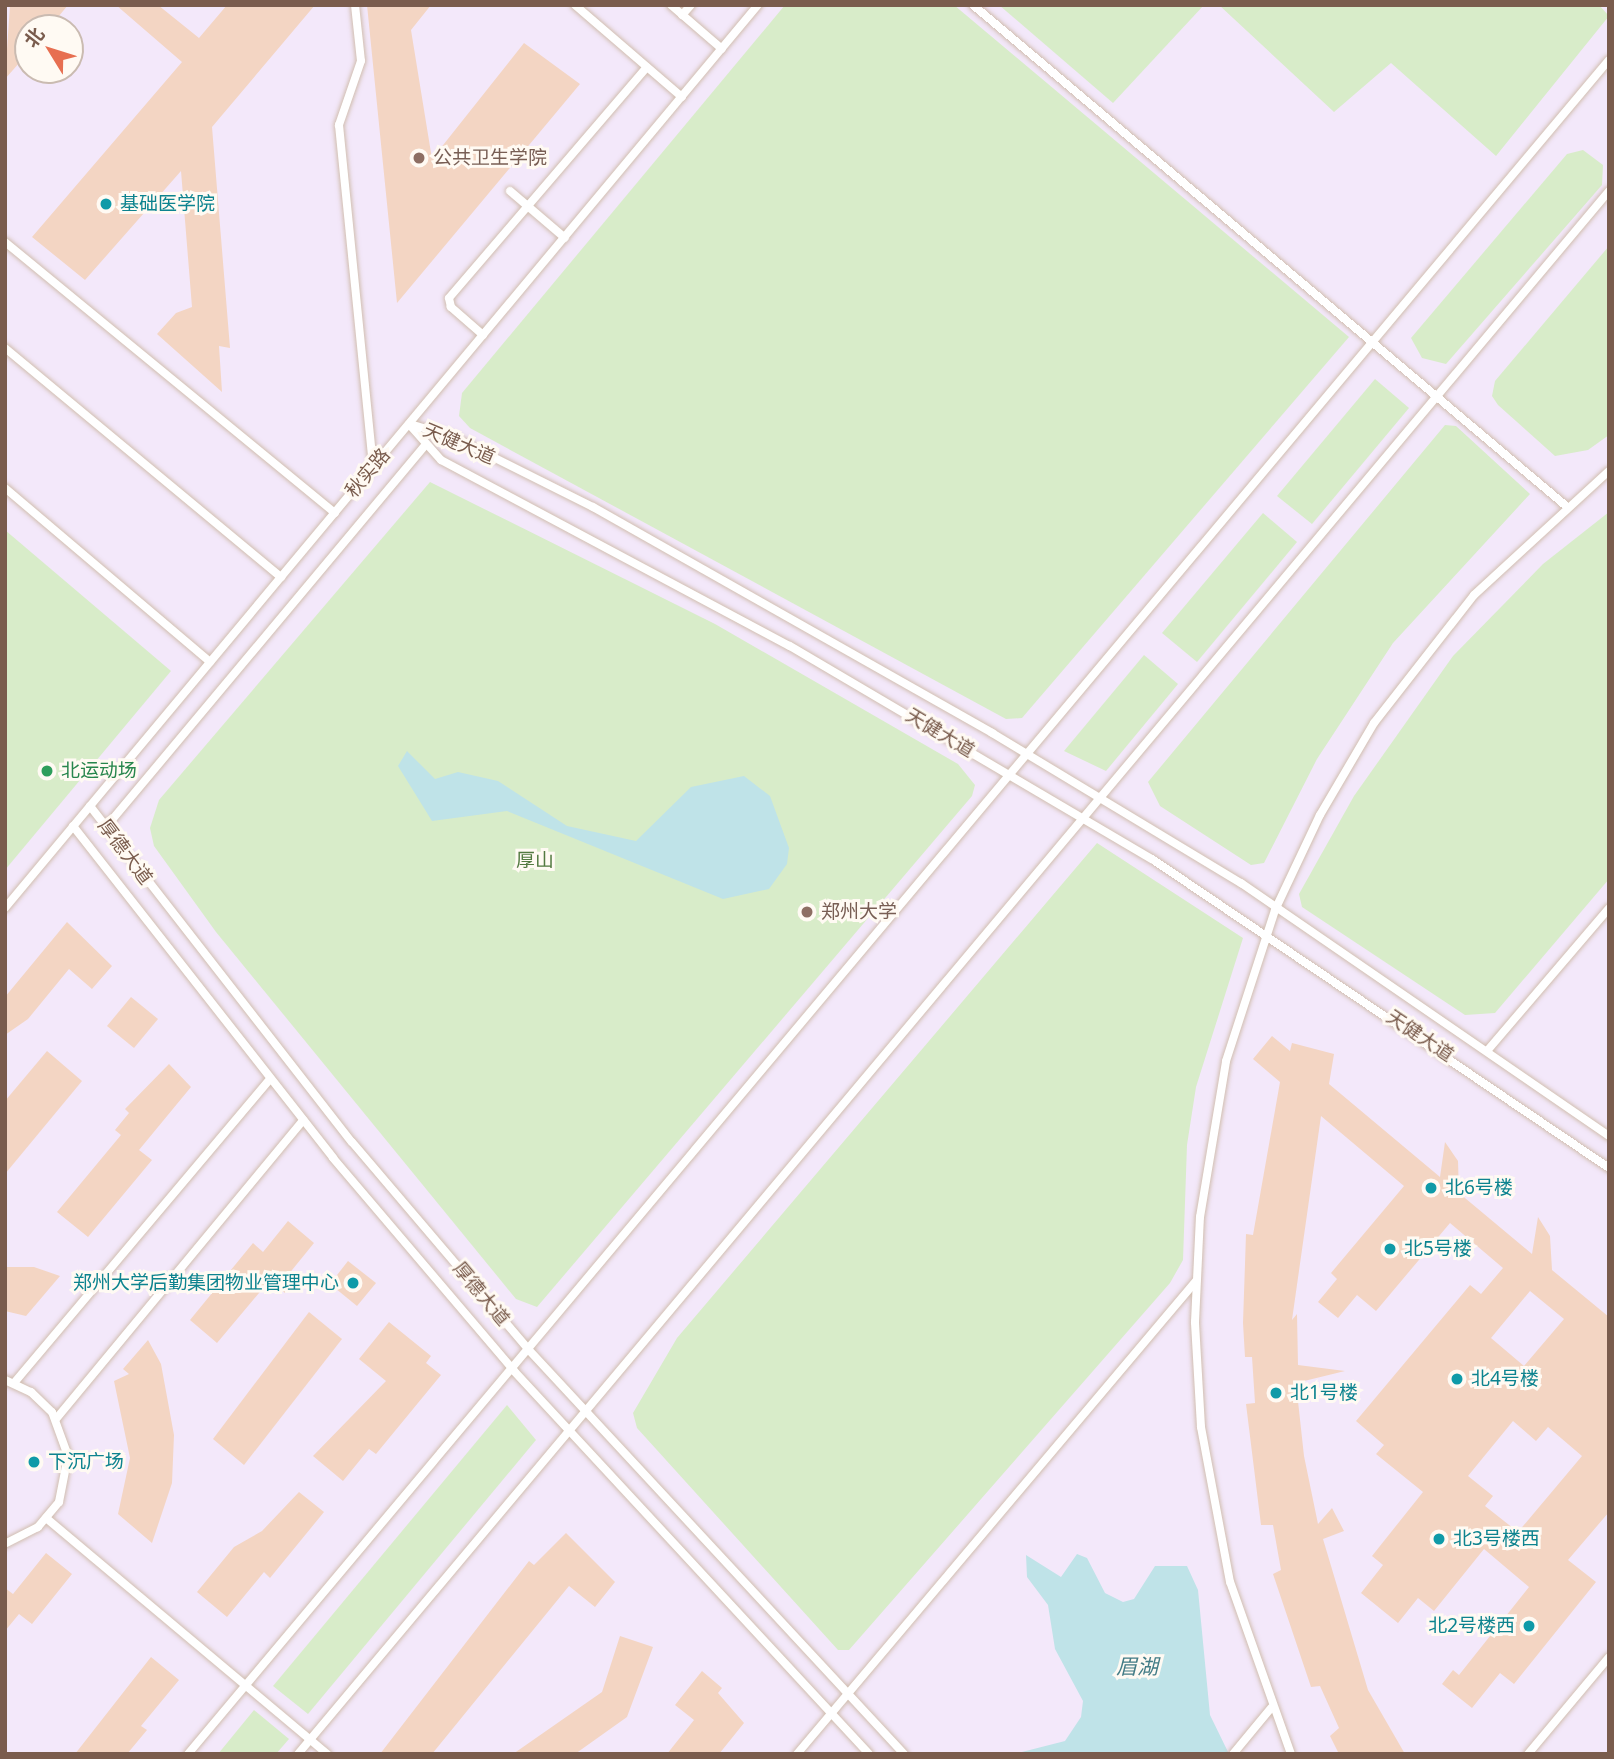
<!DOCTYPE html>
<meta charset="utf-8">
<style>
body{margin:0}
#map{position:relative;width:1614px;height:1759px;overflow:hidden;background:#fdf6ec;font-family:"Noto Sans","Noto Sans SC",sans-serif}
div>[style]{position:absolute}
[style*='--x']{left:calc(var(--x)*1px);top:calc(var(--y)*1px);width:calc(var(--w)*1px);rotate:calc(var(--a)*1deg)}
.education>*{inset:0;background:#f3e8fa}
.green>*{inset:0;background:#d8ecc9}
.water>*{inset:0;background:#bfe3e8}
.building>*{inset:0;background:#f3d5c3}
.roads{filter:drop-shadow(0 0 2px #d1beb0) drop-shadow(0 0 2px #d1beb0)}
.lane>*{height:8px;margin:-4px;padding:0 4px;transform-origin:4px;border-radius:4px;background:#fff}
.dots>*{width:19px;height:19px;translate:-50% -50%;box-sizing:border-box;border:4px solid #fffaf3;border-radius:50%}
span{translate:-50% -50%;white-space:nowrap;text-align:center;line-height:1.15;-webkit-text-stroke:6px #fffaf3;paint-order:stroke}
.education-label{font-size:19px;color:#785e54}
.left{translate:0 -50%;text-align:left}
.culture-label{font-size:19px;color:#0d838f}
.right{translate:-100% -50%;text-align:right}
.street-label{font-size:19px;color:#7a5c4d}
.leisure-label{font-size:19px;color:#27864d}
.park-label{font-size:19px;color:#537a41}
.water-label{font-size:21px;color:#437c86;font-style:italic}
.frame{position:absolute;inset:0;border:7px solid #7a5c4d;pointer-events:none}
.north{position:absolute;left:14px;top:14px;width:70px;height:70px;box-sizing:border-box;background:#fffaf3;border:2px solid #cabbb1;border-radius:50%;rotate:308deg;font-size:19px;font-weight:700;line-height:28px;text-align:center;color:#7a5c4d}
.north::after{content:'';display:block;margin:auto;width:24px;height:32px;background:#e76f51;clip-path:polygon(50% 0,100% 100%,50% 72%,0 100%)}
</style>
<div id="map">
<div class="education">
<i style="clip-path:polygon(evenodd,5px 5px,1609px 5px,1609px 1754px,5px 1754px,5px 5px,28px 28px,70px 28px,70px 70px,28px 70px,28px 28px)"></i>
</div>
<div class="green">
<i style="clip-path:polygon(785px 5px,954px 5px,1349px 337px,1022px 718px,1006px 719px,470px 428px,459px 416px,462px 393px)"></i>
<i style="clip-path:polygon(999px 5px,1204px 5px,1113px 103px)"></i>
<i style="clip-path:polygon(1219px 5px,1599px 5px,1609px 16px,1496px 156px,1391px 63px,1334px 112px)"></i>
<i style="clip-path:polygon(1583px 150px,1603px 165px,1602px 185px,1446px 364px,1422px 358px,1411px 338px,1567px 154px)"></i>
<i style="clip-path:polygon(1609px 246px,1609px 435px,1588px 450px,1555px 456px,1498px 405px,1492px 396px,1495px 381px)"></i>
<i style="clip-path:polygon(1375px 379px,1409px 408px,1312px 524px,1277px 496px)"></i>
<i style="clip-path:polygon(1445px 425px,1456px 426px,1530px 494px,1393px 643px,1317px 759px,1264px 863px,1251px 865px,1160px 806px,1148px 782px)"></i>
<i style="clip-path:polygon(430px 482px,715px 624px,958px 764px,975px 785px,972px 796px,537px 1307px,516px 1299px,216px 932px,154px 846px,150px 828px,159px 800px)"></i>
<i style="clip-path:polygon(1609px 512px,1609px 879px,1495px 1013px,1465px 1015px,1302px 907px,1299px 894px,1354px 796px,1453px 656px,1543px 564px)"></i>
<i style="clip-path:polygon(1263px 513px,1297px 542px,1197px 662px,1162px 633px)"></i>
<i style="clip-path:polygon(5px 530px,171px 671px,5px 870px)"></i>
<i style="clip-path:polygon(1144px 655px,1178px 684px,1106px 771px,1064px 751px)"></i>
<i style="clip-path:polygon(1097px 843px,1243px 938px,1196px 1087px,1187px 1145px,1183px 1260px,1170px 1283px,849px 1650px,838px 1650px,637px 1428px,633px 1413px,677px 1338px)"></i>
<i style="clip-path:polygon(507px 1405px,536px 1440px,308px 1714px,273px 1686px)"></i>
<i style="clip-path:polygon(254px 1710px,289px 1739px,276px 1754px,218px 1754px)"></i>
</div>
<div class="water">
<i style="clip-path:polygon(407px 751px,435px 779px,458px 772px,498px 781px,567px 826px,636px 841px,691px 787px,744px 776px,770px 796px,789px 848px,787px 864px,769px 889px,723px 899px,507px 811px,432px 821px,398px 766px)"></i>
<i style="clip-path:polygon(1077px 1554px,1087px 1558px,1105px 1593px,1123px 1602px,1134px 1599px,1155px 1566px,1187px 1566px,1198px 1590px,1210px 1715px,1229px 1754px,1014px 1754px,1065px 1741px,1081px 1717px,1083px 1701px,1055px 1649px,1048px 1605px,1027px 1577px,1026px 1555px,1061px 1577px)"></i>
</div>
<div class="building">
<i style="clip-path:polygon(10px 5px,68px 5px,49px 28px,28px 28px,28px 53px,5px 79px)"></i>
<i style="clip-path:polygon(116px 5px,158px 5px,199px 38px,227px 5px,315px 5px,212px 127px,230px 348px,219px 346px,222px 392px,157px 334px,176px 313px,192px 307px,181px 171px,85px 280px,32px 237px,182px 62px)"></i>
<i style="clip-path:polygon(367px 5px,431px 5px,411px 30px,432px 159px,524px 43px,580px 84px,397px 303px)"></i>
<i style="clip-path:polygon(67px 922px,112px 966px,92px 989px,69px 969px,28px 1019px,5px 1035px,5px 997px)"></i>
<i style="clip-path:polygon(131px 997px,158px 1019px,134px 1048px,107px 1026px)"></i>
<i style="clip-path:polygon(evenodd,1272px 1036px,1290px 1051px,1292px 1043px,1334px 1054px,1329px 1084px,1440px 1177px,1445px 1142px,1458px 1161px,1459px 1193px,1532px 1254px,1538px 1217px,1550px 1236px,1552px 1270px,1609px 1317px,1609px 1512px,1568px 1560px,1596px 1582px,1514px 1684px,1500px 1673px,1472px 1708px,1442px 1684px,1453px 1670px,1459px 1675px,1529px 1587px,1484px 1549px,1434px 1611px,1418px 1598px,1398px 1623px,1361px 1593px,1383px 1565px,1372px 1556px,1423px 1492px,1376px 1454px,1384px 1445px,1356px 1421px,1470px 1285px,1481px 1294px,1503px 1268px,1450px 1223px,1376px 1311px,1357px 1295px,1338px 1318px,1318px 1302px,1337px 1279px,1331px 1273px,1404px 1186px,1321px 1116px,1292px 1320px,1297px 1314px,1298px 1365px,1345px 1371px,1296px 1383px,1304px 1456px,1318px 1524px,1332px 1508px,1344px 1531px,1323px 1539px,1368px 1690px,1405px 1754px,1339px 1754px,1330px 1736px,1339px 1728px,1320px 1686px,1311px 1687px,1273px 1574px,1281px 1570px,1273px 1525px,1261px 1525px,1246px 1404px,1255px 1403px,1252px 1357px,1245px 1357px,1243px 1323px,1246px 1234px,1253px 1235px,1280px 1082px,1253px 1059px,1272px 1036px,1530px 1291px,1564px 1319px,1524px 1366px,1491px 1338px,1530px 1291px,1272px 1036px,1513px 1421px,1536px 1441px,1548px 1427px,1582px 1456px,1518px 1532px,1485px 1506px,1493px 1496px,1468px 1476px,1513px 1421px)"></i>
<i style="clip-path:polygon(47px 1051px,82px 1081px,5px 1174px,5px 1101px)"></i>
<i style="clip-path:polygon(169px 1064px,191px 1087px,139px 1150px,152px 1160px,88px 1237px,57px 1212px,121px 1135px,115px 1130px,129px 1113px,125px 1109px)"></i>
<i style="clip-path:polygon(288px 1221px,314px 1243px,288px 1275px,295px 1281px,285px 1293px,269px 1281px,217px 1343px,190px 1320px,253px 1243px,263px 1252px)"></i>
<i style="clip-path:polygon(348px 1261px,376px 1283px,357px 1306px,330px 1284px)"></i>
<i style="clip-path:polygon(5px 1267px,34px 1267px,60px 1276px,26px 1316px,5px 1311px)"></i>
<i style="clip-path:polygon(309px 1312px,342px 1339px,244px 1465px,213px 1439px)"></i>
<i style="clip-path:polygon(389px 1322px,431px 1356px,426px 1363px,441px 1375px,376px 1454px,369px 1449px,343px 1481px,313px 1456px,386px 1381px,359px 1359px)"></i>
<i style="clip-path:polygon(148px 1340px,161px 1364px,174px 1435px,172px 1483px,152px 1543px,118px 1514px,130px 1458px,114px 1381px,129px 1374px,123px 1369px)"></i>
<i style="clip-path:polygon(299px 1492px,324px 1512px,270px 1578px,264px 1572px,227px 1617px,197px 1592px,234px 1547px,262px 1531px)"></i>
<i style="clip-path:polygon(566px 1533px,615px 1582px,595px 1607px,569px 1586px,432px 1754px,380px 1754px,529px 1561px,534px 1565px)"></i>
<i style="clip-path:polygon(46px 1553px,72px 1574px,32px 1624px,19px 1614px,5px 1631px,5px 1588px,13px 1594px)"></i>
<i style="clip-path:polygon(620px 1636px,653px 1647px,627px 1717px,575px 1754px,513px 1754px,602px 1692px)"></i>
<i style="clip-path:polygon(151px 1657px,179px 1680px,141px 1726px,147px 1730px,127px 1754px,75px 1754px)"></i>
<i style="clip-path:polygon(702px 1671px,722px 1688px,718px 1693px,744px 1723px,719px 1754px,667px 1754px,694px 1720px,675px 1705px)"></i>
</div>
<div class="roads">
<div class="lane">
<i style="--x:355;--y:5;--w:56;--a:83.9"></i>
<i style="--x:361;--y:61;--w:68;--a:109"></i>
<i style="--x:339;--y:125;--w:345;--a:84.3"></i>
<i style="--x:575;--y:5;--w:141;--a:40.7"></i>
<i style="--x:671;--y:5;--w:67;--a:40.8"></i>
<i style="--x:973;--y:5;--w:776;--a:40.19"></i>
<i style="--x:682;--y:15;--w:13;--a:-48"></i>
<i style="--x:510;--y:191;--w:72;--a:40.5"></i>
<i style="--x:5;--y:242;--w:427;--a:39.4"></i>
<i style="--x:483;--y:335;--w:43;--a:-138.8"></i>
<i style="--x:451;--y:307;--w:9;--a:-103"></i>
<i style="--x:449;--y:298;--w:304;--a:-49.4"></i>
<i style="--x:5;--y:348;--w:359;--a:39.7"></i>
<i style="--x:409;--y:424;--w:48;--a:48.4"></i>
<i style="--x:441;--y:460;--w:395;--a:28.1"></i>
<i style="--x:790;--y:646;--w:420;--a:30.5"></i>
<i style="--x:1152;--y:859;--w:552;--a:34.06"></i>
<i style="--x:410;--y:424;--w:45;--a:16.8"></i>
<i style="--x:453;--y:437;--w:157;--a:26.6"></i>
<i style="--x:593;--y:507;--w:459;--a:29.5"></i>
<i style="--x:992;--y:733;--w:291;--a:31.1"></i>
<i style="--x:1241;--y:883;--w:447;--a:34.5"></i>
<i style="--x:5;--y:488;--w:269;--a:40.3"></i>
<i style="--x:90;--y:806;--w:426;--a:52.1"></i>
<i style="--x:352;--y:1142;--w:272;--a:49.6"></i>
<i style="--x:528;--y:1349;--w:553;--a:47.13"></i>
<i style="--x:73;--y:826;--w:422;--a:51.9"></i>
<i style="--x:333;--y:1158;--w:280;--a:49.6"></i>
<i style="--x:514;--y:1371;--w:522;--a:47.17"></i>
<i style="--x:106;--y:827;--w:499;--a:-50.1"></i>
<i style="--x:5;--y:908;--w:1176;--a:-50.18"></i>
<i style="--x:1487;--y:1051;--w:188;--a:-49.5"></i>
<i style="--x:5;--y:1380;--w:29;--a:25"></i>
<i style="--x:31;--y:1392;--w:29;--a:44"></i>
<i style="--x:52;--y:1412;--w:47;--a:70"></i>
<i style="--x:68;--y:1456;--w:47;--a:101.1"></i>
<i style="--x:59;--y:1502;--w:33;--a:130"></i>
<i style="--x:38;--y:1527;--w:37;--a:153"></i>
<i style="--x:14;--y:1383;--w:397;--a:-49.9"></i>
<i style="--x:56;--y:1419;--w:388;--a:-50.4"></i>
<i style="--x:46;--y:1518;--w:367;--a:40"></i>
<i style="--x:188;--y:1754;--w:2211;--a:-50.01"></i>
<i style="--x:298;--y:1754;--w:2040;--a:-50.01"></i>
<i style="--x:797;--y:1754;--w:619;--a:-49.85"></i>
<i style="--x:1233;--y:1754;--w:60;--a:-50.4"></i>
<i style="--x:1291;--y:1754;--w:182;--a:-109.5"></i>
<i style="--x:1230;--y:1582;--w:158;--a:-100.6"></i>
<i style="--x:1201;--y:1427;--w:105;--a:-93.3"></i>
<i style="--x:1195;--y:1322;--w:105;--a:-87.3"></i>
<i style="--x:1200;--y:1217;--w:158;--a:-80.5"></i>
<i style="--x:1226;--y:1061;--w:159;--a:-72"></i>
<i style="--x:1275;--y:910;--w:105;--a:-64.7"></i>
<i style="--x:1320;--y:815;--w:107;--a:-59.6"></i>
<i style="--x:1374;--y:723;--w:162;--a:-52"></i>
<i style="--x:1474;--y:595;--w:183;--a:-42.6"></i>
<i style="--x:1528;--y:1754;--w:126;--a:-50.1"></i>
</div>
</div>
<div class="dots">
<i style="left:419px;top:158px;background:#8d6e63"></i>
<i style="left:106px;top:204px;background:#0f9aa8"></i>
<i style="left:47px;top:771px;background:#2e9e5b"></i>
<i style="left:807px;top:912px;background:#8d6e63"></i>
<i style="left:1431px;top:1188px;background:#0f9aa8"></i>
<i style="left:1390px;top:1249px;background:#0f9aa8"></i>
<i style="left:353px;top:1283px;background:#0f9aa8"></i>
<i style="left:1457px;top:1379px;background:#0f9aa8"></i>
<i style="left:1276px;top:1393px;background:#0f9aa8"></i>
<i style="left:34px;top:1462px;background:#0f9aa8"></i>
<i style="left:1439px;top:1539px;background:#0f9aa8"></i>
<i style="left:1529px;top:1626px;background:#0f9aa8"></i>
</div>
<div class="education-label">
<span class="left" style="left:433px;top:158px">公共卫生学院</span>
<span class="left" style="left:821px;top:912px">郑州大学</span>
</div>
<div class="culture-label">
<span class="left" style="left:120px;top:204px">基础医学院</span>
<span class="left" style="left:1445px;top:1188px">北6号楼</span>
<span class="left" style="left:1404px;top:1249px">北5号楼</span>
<span class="right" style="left:339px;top:1283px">郑州大学后勤集团物业管理中心</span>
<span class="left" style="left:1471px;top:1379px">北4号楼</span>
<span class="left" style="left:1290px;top:1393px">北1号楼</span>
<span class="left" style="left:48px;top:1462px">下沉广场</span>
<span class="left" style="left:1453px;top:1539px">北3号楼西</span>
<span class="right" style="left:1515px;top:1626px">北2号楼西</span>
</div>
<div class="street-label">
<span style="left:459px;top:444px;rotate:23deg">天健大道</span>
<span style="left:368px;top:473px;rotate:-50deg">秋实路</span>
<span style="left:940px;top:733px;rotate:31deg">天健大道</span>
<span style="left:125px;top:852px;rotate:53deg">厚德大道</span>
<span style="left:1420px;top:1036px;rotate:34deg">天健大道</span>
<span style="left:481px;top:1294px;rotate:50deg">厚德大道</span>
</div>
<div class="leisure-label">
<span class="left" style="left:61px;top:771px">北运动场</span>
</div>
<div class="park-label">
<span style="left:535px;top:861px">厚山</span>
</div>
<div class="water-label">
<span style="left:1137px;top:1666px">眉湖</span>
</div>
<div class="frame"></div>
<div class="north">北</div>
</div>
